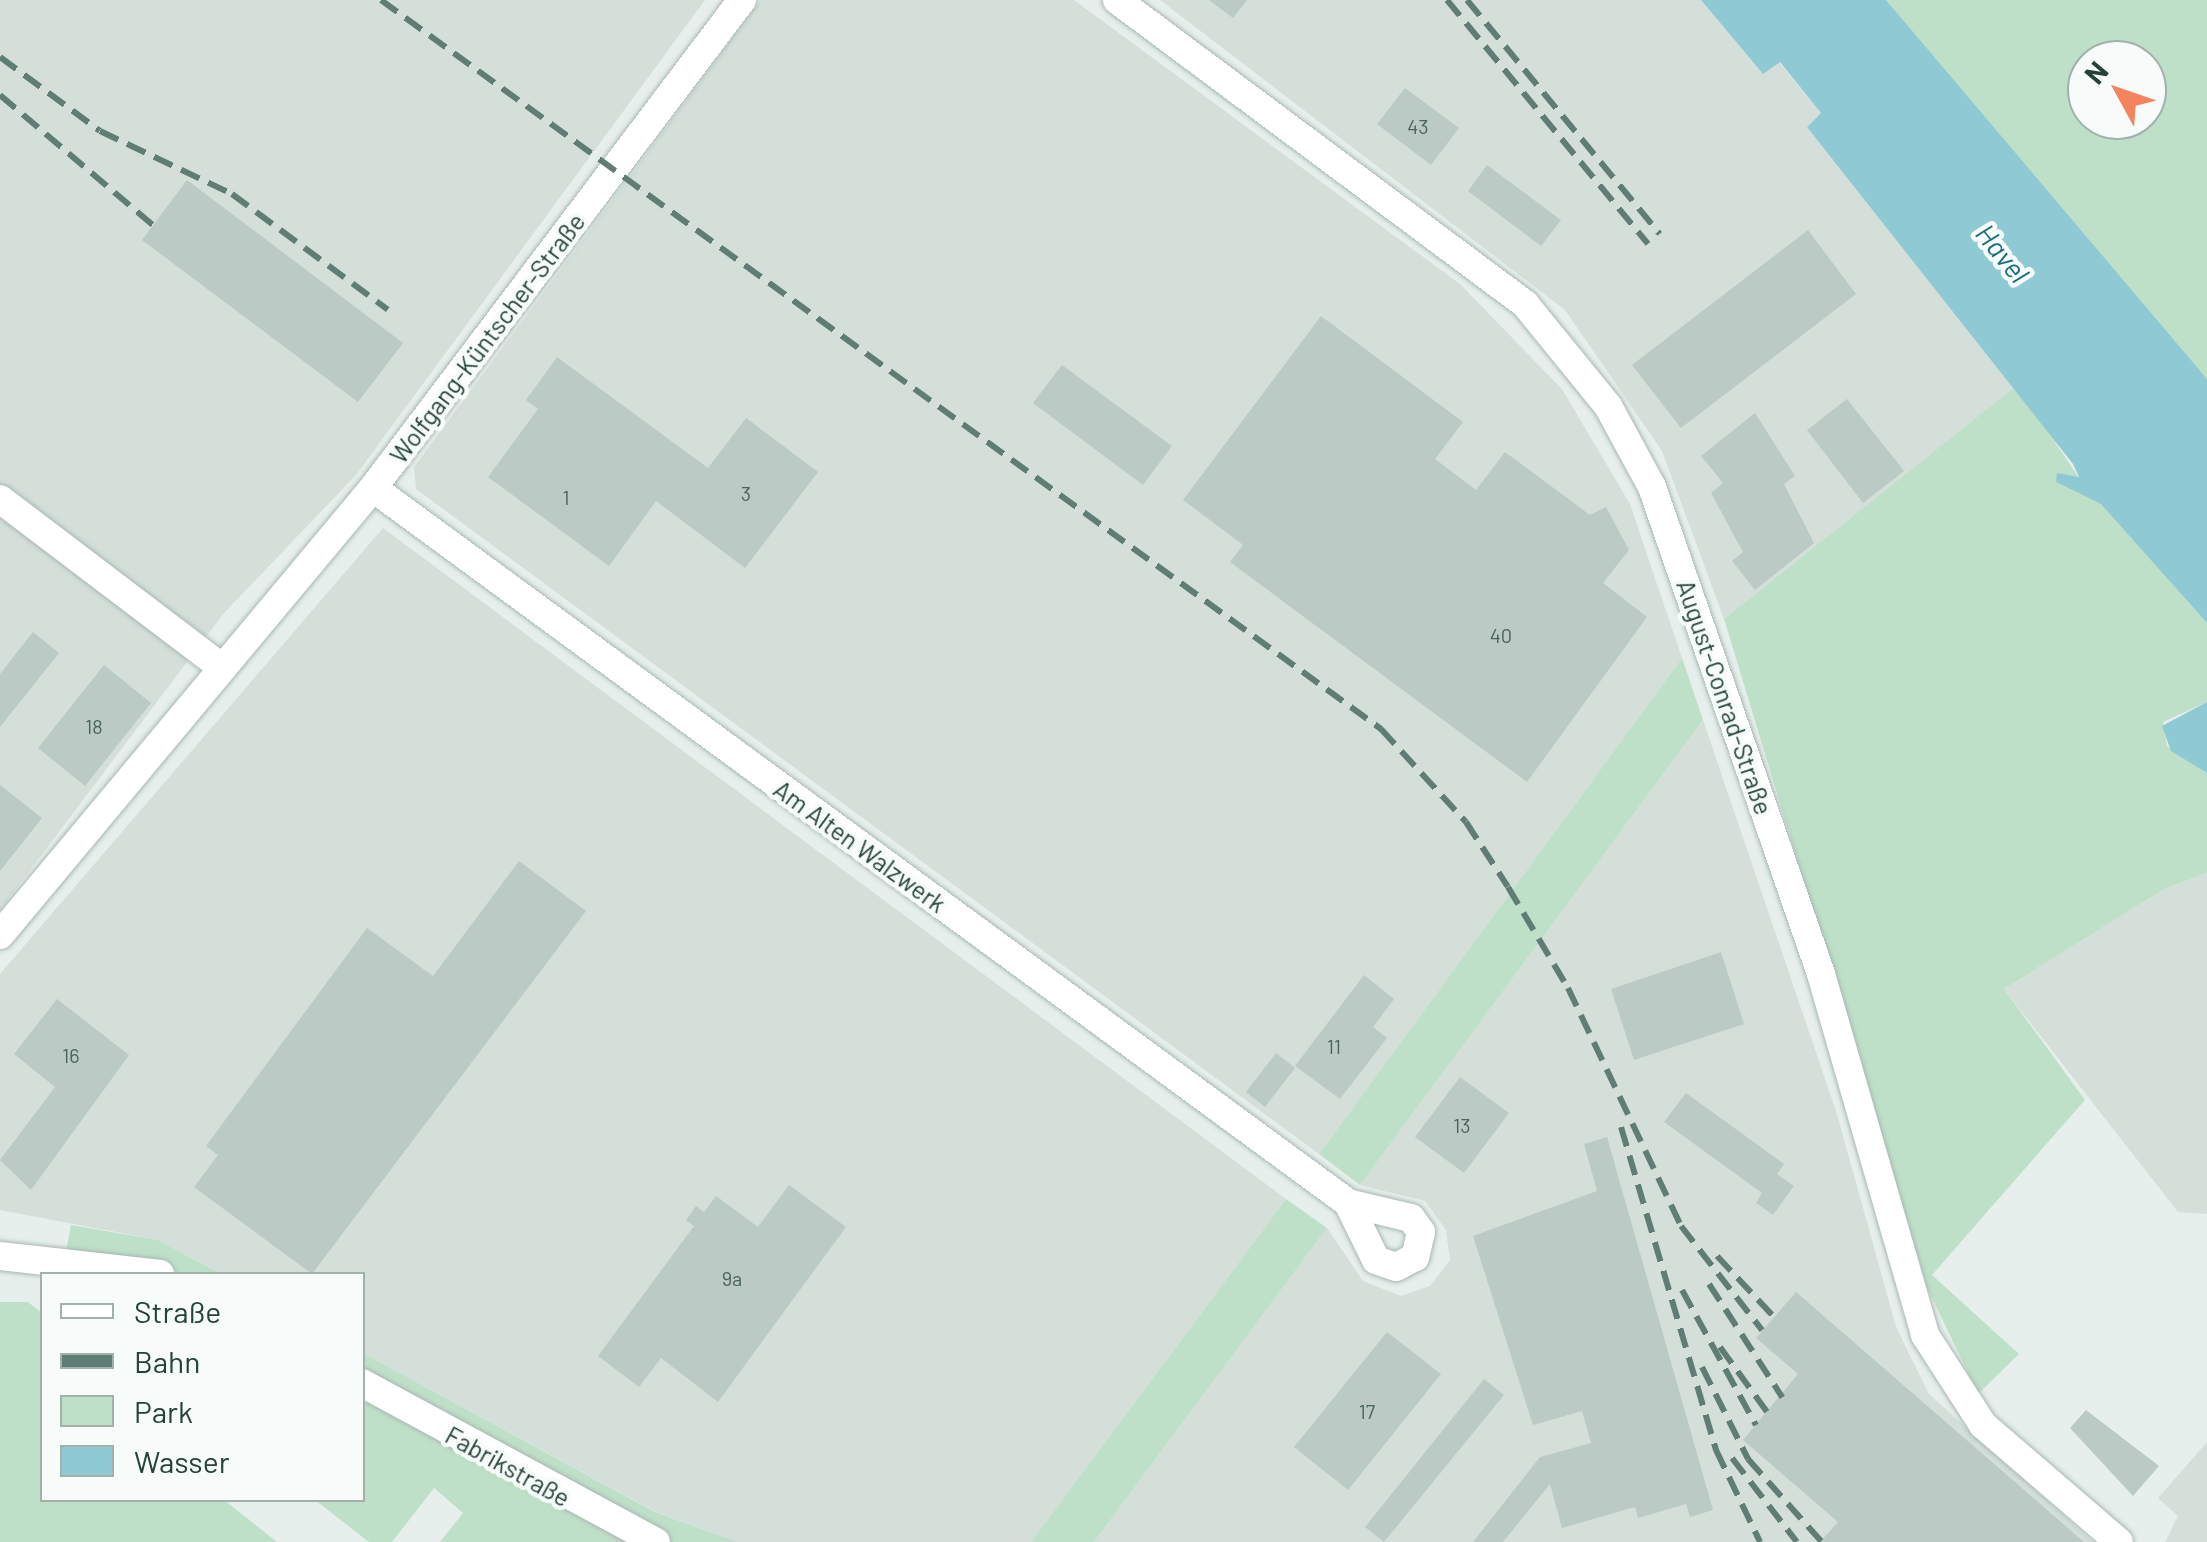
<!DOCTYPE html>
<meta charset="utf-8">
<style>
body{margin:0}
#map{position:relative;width:2207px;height:1542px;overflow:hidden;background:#e6efeb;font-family:Barlow,sans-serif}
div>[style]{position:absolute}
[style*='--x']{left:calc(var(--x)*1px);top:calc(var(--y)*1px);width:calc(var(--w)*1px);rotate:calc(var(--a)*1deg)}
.built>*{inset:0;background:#d4dfda}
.green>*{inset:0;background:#bfe0c8}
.water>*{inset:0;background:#8ec9d4}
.building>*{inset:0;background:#bbcac4}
.roads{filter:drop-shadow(0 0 2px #a8b8b2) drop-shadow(0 0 2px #a8b8b2)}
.minor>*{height:28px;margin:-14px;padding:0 14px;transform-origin:14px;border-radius:14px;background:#fff}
.rail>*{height:6px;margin-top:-3px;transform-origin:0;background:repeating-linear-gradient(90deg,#5f7d75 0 20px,transparent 0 30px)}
span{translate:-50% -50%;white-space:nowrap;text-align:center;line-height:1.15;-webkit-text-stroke:9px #f7fbf9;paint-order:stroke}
.number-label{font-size:20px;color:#4a645c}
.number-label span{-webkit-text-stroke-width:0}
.street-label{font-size:25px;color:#24423a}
.water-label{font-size:28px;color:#1c6f80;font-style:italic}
.legend{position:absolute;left:40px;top:1272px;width:325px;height:230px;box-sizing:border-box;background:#f7fbf9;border:2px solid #a3b1ad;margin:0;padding:12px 18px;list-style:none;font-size:30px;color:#24423a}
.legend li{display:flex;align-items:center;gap:20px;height:50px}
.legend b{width:50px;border:2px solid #a3b1ad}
.north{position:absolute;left:2067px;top:40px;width:100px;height:100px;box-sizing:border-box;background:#f7fbf9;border:2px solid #a3b1ad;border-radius:50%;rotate:310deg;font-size:28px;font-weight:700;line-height:40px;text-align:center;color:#24423a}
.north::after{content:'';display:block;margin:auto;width:35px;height:45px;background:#f4845f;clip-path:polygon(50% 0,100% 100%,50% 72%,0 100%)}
</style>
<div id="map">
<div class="built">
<i style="clip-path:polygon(0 0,705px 0,356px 475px,224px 613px,0 910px)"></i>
<i style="clip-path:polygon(761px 0,1074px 0,1460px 284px,1562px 389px,1630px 504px,1682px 658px,1319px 1154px,416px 489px,414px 467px)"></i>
<i style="clip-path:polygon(1160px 0,1701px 0,1762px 73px,1779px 62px,1821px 113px,1807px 127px,2017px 385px,1724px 619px,1662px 451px,1565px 310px)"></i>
<i style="clip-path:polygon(383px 528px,1286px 1199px,1031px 1542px,738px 1542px,656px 1512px,363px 1353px,362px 1274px,221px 1274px,158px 1240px,0 1210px,0 974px)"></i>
<i style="clip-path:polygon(1703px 720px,1837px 1114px,1896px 1327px,1929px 1394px,2093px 1542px,1094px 1542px,1327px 1228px,1363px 1281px,1401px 1296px,1430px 1286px,1450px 1260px,1446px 1230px,1425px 1201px,1360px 1185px)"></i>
<i style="clip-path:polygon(2207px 873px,2207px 1214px,2178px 1212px,2004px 989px,2164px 889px)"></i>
<i style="clip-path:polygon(2207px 1442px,2207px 1542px,2165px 1542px,2178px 1516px,2158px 1498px)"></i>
</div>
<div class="green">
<i style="clip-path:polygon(evenodd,1886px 0,2207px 0,2207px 379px,2015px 159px,1886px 0,2087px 60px,2147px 60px,2147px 120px,2087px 120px,2087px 60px)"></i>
<i style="clip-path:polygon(2017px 385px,2079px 478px,2056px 482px,2102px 504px,2207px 623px,2207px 702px,2163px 722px,2167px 746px,2207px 773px,2207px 873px,2164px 889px,2004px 989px,2085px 1100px,1932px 1275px,2019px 1354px,1978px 1394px,1927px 1287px,1724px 619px)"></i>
<i style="clip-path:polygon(1682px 658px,1703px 720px,1360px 1185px,1319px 1154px)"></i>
<i style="clip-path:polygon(1286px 1199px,1327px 1228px,1094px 1542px,1031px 1542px)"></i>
<i style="clip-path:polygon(71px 1225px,158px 1240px,221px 1274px,62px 1274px)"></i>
<i style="clip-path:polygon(0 1302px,28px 1302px,42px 1313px,42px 1500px,224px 1500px,277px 1542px,0 1542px)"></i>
<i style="clip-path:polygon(363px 1353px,655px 1512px,738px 1542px,440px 1542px,463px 1513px,434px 1488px,392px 1542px,369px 1542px,315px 1500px,362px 1500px)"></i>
</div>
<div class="water">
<i style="clip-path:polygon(1701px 0,1886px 0,2207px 379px,2207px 623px,2101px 504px,2056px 482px,2057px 473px,2079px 477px,2073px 464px,1807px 127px,1821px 113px,1780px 62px,1763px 74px)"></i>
<i style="clip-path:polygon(2207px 702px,2207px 773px,2171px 751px,2162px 726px)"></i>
</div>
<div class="building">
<i style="clip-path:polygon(1209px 0,1247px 0,1233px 18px)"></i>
<i style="clip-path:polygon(1405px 88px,1459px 128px,1431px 165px,1377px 124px)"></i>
<i style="clip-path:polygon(1487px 165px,1561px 220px,1541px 246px,1468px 191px)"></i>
<i style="clip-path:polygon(187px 180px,403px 343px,358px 402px,142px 240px)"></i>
<i style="clip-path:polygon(1808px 230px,1856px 294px,1681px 428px,1632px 365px)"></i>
<i style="clip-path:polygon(1321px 316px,1463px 422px,1435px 459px,1476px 490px,1505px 452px,1590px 515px,1606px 507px,1629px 550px,1603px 583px,1647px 617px,1527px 782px,1230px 562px,1243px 545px,1183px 500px)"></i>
<i style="clip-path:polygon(557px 357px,708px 468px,746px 418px,818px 472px,745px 568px,656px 501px,609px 566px,488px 477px,538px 409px,526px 400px)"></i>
<i style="clip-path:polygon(1062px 365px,1172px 446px,1143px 485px,1033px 403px)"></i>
<i style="clip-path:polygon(1847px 399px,1904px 471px,1863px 503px,1807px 430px)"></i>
<i style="clip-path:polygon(1755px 413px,1795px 476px,1784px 484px,1814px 543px,1755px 590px,1732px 561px,1743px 552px,1711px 493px,1723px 483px,1701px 456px)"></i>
<i style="clip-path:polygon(33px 632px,59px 653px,0 727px,0 674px)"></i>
<i style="clip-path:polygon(104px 665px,151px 703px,85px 786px,38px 748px)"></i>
<i style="clip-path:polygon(0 785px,42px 818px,0 871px)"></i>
<i style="clip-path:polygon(519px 861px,586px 911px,312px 1274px,194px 1187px,218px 1155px,206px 1146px,367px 928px,433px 976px)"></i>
<i style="clip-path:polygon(1721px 952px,1744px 1024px,1634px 1060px,1611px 989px)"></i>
<i style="clip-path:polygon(1364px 975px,1394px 999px,1373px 1027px,1387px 1038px,1340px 1099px,1295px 1066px)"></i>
<i style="clip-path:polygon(57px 999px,129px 1055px,31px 1190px,0 1160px,55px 1087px,14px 1054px)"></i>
<i style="clip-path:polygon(1276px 1053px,1295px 1068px,1265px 1107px,1246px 1092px)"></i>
<i style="clip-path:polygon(1460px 1077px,1509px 1113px,1464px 1173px,1415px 1137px)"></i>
<i style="clip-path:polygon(1686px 1093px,1784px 1164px,1777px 1174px,1794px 1186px,1773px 1215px,1756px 1203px,1762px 1193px,1664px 1122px)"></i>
<i style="clip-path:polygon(1607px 1137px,1713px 1510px,1690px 1517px,1686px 1504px,1638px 1518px,1635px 1507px,1562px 1528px,1550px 1484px,1503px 1542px,1473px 1542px,1540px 1457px,1591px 1443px,1582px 1411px,1533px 1425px,1473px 1236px,1597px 1191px,1584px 1144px)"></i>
<i style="clip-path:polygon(789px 1185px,846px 1227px,718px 1402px,661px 1358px,639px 1387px,598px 1356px,694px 1226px,686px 1220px,696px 1206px,704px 1212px,716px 1196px,758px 1227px)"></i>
<i style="clip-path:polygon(1796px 1292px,2084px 1542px,1820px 1542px,1838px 1522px,1743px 1440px,1798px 1374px,1756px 1338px)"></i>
<i style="clip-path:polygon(1387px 1332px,1441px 1374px,1348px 1490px,1294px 1447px)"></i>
<i style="clip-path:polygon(1484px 1379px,1504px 1395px,1384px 1542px,1365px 1527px)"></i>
<i style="clip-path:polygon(2086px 1410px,2159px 1466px,2133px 1496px,2070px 1428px)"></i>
</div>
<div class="roads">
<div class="minor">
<i style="--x:1117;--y:0;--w:509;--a:36.69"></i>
<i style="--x:1525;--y:304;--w:132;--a:50.9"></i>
<i style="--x:1608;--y:406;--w:92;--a:61.5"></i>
<i style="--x:1652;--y:487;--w:515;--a:70.86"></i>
<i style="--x:1821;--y:974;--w:376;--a:73.9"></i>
<i style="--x:1925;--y:1335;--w:107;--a:57.2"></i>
<i style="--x:1983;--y:1425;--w:179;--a:40.7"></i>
<i style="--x:373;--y:488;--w:1209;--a:36.25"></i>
<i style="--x:0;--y:499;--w:273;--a:37.2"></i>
<i style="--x:0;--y:935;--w:582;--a:-50.16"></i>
<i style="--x:373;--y:488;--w:612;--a:-52.91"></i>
<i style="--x:1348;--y:1203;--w:65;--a:13.4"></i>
<i style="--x:1411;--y:1218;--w:17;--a:54"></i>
<i style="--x:1421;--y:1232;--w:26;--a:103"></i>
<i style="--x:1415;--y:1257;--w:21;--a:152"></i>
<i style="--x:1396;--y:1267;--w:21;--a:-161"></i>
<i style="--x:1376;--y:1260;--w:64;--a:-116.2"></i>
<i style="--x:0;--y:1256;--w:161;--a:6.4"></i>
<i style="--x:362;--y:1383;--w:334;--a:28.4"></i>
</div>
</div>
<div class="rail">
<i style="--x:381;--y:0;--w:1238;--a:36.09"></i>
<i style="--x:1381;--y:729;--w:126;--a:47.6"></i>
<i style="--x:1466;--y:822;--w:77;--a:57.1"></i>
<i style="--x:1508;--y:887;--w:117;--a:59.3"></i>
<i style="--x:1568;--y:988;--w:263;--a:64.6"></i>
<i style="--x:1681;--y:1226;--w:132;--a:52.1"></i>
<i style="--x:1447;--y:0;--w:316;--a:50.5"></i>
<i style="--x:1467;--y:0;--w:303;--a:50.5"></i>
<i style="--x:0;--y:57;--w:124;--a:36.5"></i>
<i style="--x:100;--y:131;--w:146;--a:25.5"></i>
<i style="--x:232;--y:194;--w:194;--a:36.6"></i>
<i style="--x:0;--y:95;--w:201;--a:40.4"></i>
<i style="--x:1621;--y:1127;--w:337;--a:73.6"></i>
<i style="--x:1716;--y:1450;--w:102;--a:64.4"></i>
<i style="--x:1717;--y:1256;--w:83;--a:46.9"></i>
<i style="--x:1709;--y:1284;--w:135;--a:57.1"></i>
<i style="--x:1682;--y:1290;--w:154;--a:61.3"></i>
<i style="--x:1720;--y:1347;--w:80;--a:54.1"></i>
<i style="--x:1702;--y:1367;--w:103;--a:63.4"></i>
<i style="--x:1748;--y:1459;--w:110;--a:48.3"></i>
<i style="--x:1732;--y:1458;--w:106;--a:52.3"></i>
</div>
<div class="number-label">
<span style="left:1418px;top:126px">43</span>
<span style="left:746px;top:493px">3</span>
<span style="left:566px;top:497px">1</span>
<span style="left:1501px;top:635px">40</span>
<span style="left:94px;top:726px">18</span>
<span style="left:1334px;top:1046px">11</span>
<span style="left:71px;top:1055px">16</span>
<span style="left:1462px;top:1125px">13</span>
<span style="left:732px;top:1278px">9a</span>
<span style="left:1367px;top:1411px">17</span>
</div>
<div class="street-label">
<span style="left:487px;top:338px;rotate:-53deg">Wolfgang-Küntscher-Straße</span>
<span style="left:1725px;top:697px;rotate:71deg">August-Conrad-Straße</span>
<span style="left:860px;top:846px;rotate:36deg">Am Alten Walzwerk</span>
<span style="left:508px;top:1466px;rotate:29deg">Fabrikstraße</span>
</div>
<div class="water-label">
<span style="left:2003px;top:253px;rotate:51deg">Havel</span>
</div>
<ul class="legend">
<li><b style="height:12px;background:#fff"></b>Straße</li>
<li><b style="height:12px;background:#5f7d75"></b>Bahn</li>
<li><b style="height:28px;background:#bfe0c8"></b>Park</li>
<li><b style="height:28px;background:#8ec9d4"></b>Wasser</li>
</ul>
<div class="north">N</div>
</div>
